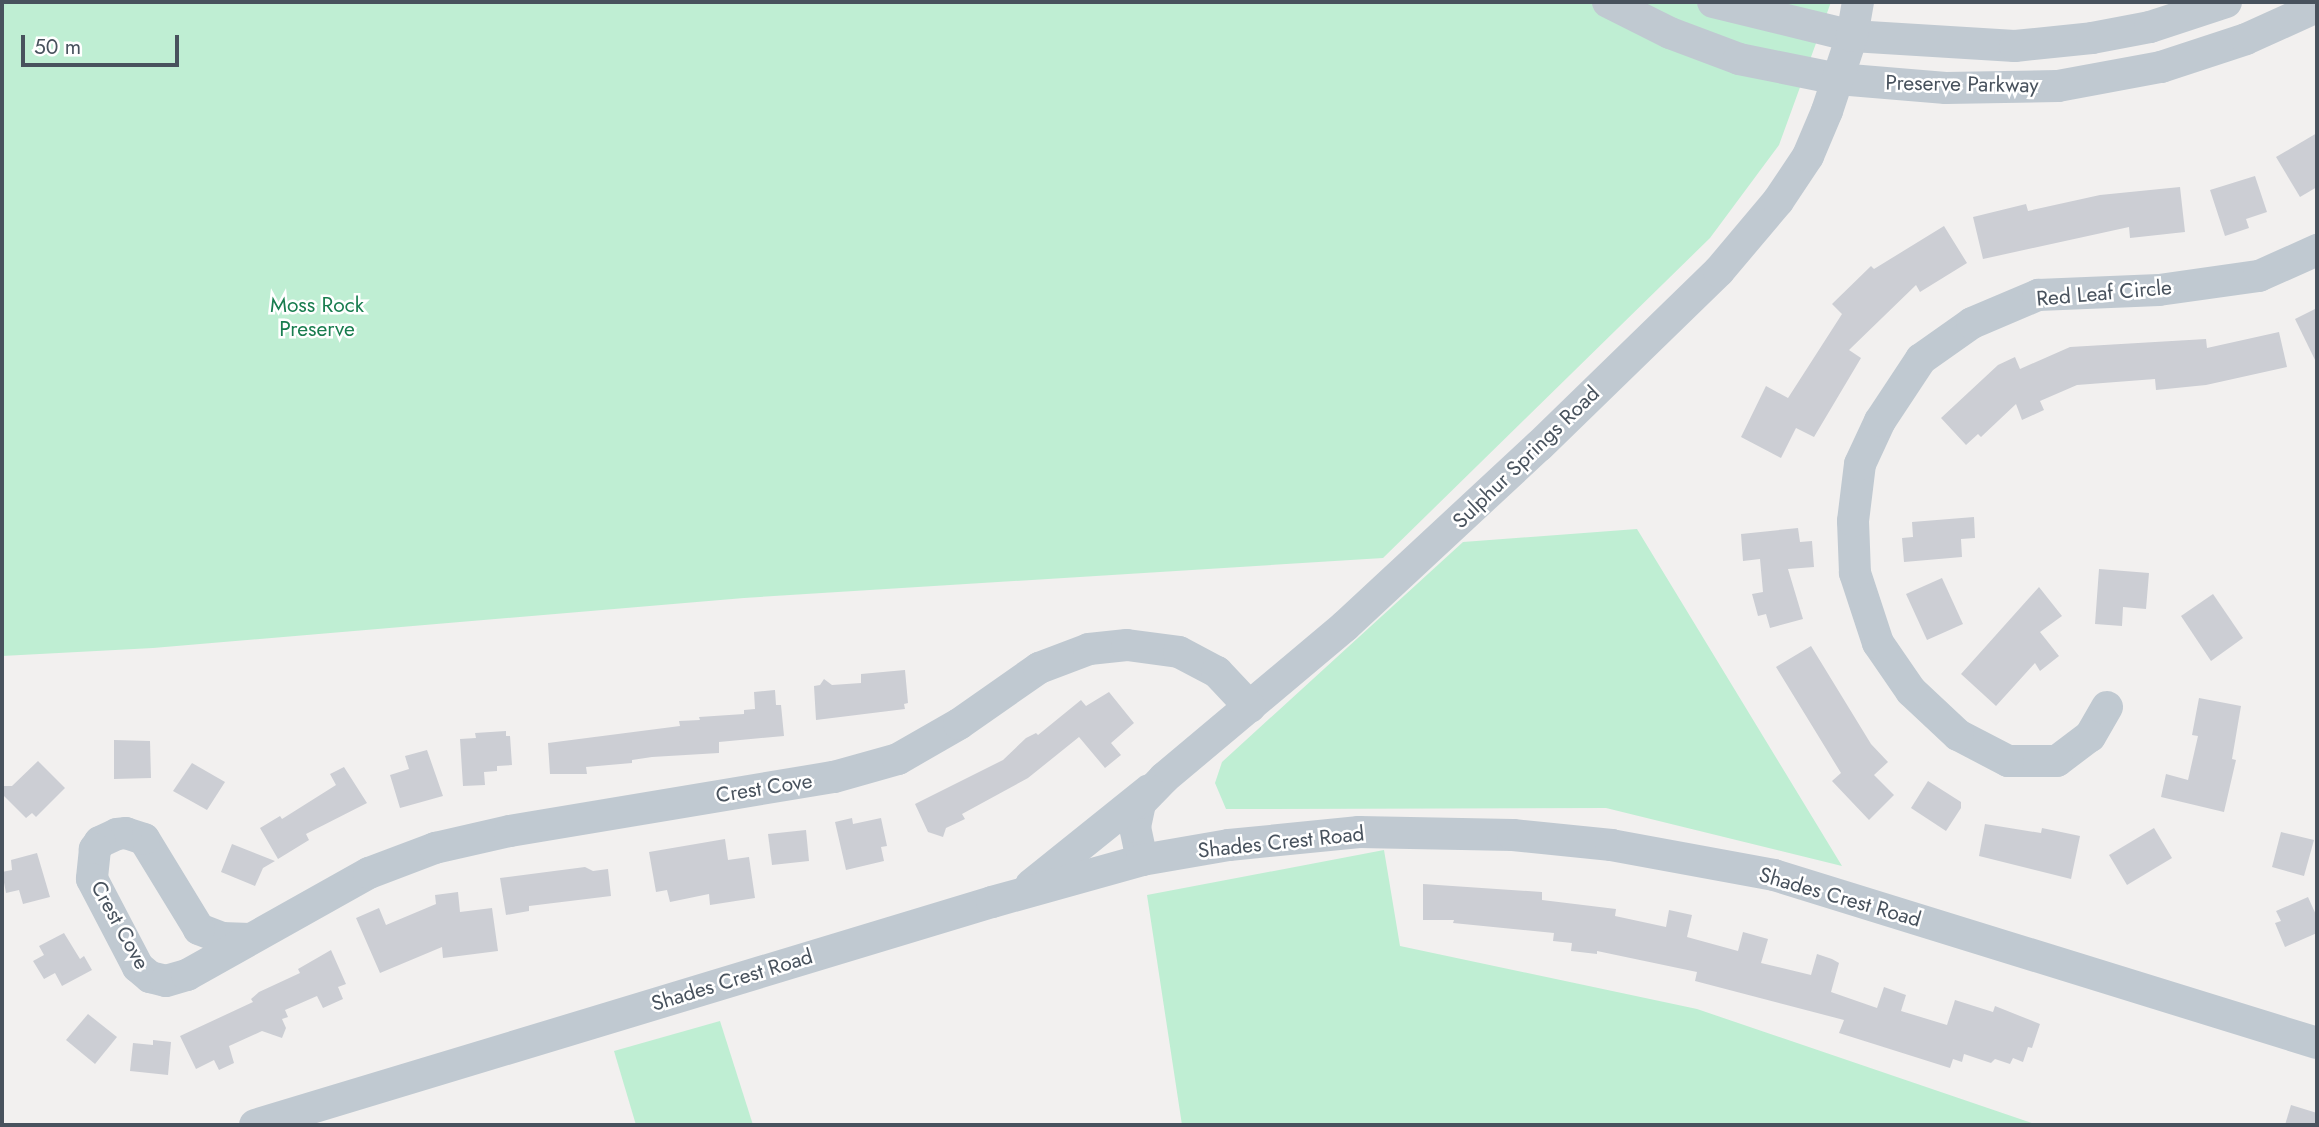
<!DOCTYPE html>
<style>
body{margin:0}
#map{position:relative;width:2319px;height:1127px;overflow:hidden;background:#f2f0ef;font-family:Jost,sans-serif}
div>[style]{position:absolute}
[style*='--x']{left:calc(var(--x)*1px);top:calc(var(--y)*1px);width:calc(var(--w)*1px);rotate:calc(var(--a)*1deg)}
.green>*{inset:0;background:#bfeed3}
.building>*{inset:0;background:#ccced4}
.minor>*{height:32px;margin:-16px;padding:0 16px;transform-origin:16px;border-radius:16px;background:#c0c9d1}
span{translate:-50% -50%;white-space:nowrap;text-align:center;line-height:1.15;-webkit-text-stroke:5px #fff;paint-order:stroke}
.street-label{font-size:21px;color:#48525d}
.park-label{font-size:21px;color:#197d4f}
.frame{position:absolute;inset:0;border:4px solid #48525d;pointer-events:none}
.scale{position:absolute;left:21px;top:35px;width:158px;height:32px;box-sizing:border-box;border:4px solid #48525d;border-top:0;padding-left:9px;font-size:21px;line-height:24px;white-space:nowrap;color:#48525d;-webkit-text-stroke:5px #fff;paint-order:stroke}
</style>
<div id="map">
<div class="green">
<i style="clip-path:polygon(2px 2px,1831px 2px,1779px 145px,1710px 238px,1383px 558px,744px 598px,153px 648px,2px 656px)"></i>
<i style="clip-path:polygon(1637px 529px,1842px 866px,1606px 808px,1226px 809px,1215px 783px,1222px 762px,1463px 542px)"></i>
<i style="clip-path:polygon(1384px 850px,1400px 946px,1697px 1009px,2038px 1125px,1182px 1125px,1147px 895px)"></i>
<i style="clip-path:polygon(720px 1021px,753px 1125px,636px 1125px,614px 1051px)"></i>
</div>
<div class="building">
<i style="clip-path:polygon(2317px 133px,2317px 187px,2300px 197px,2276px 157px)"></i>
<i style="clip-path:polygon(2255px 176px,2267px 212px,2246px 219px,2249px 228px,2225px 236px,2210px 190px)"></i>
<i style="clip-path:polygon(2180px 187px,2185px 232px,2130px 238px,2129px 227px,1983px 259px,1973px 217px,2026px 204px,2028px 211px,2100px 195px)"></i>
<i style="clip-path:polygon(1944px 226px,1967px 263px,1920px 292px,1916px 285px,1849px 350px,1861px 358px,1814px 437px,1796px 428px,1781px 458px,1741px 437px,1766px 386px,1788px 398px,1842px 314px,1832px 304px,1871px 266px,1874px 269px)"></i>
<i style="clip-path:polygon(2317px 308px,2317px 364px,2295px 319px)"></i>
<i style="clip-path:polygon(2279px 332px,2287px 367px,2206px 385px,2156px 390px,2155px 379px,2077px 385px,2040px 401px,2044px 410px,2022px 420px,2016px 404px,1981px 437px,1978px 434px,1966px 445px,1941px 418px,1998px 365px,2015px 357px,2020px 369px,2070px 347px,2206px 339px,2207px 348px)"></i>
<i style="clip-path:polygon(1974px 517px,1975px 538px,1961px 539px,1962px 557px,1904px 562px,1902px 538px,1913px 537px,1912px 522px)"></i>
<i style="clip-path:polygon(1798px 528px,1800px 542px,1812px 541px,1814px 567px,1788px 569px,1803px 619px,1770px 628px,1766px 614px,1758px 616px,1752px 594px,1763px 592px,1760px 559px,1743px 561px,1741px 534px)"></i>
<i style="clip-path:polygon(2099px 569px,2149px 573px,2146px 609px,2123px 607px,2122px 626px,2095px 624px)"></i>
<i style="clip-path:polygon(1942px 578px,1963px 624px,1927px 640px,1906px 594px)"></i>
<i style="clip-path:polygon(2039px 587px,2062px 616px,2040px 632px,2059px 656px,2040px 671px,2035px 663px,1996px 706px,1961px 674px)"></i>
<i style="clip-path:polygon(2213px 594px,2243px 638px,2211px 661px,2181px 616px)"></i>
<i style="clip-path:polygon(1811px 646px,1871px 744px,1888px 762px,1874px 775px,1894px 795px,1869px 820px,1832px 781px,1841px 773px,1776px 667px)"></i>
<i style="clip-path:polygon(905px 670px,908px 703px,904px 704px,905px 709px,816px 720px,814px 686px,820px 685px,824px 679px,832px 685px,861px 683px,861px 674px)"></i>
<i style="clip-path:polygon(775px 690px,776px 705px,781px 705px,784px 736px,719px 742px,719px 753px,652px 757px,632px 760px,632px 763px,586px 767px,587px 774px,550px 774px,548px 743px,680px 726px,679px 721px,700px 720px,699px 717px,744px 714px,744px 710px,755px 709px,754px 692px)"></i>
<i style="clip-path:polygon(1109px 692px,1134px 723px,1111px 743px,1121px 755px,1105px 768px,1079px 737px,1028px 778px,962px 814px,965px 819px,946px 828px,943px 837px,928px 832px,915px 804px,1003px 760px,1026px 738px,1036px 733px,1038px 735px,1081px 700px,1086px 706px)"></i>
<i style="clip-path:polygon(2199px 698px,2241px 706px,2232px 759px,2236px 760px,2224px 812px,2161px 797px,2166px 774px,2188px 780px,2198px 736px,2192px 735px)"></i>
<i style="clip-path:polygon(506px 731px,506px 736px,510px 736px,512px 765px,497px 766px,497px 771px,484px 772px,485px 785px,463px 786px,460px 739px,476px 738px,475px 733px)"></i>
<i style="clip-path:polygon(114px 740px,150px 741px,151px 778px,114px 779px)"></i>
<i style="clip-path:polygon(427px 750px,443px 796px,400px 808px,390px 775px,409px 769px,405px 756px)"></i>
<i style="clip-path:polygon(38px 761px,65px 788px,36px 817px,32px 813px,26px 818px,2px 794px,2px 786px,12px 786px)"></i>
<i style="clip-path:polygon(192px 763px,225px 782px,207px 810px,173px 791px)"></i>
<i style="clip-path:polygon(344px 767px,367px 803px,306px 834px,309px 840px,278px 859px,260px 828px,280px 816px,282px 819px,336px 785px,330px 774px)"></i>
<i style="clip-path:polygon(1928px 781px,1961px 802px,1961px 808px,1946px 831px,1911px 808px)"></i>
<i style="clip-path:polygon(852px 818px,853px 824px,881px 818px,887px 846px,881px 847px,884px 861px,846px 870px,835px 822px)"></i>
<i style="clip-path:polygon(1985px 824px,2041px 833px,2042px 828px,2080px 836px,2071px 879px,1979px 856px)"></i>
<i style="clip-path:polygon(2154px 828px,2172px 858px,2127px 885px,2109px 855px)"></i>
<i style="clip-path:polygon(806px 830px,809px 861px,772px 865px,768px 834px)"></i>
<i style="clip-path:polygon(2281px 832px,2314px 840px,2304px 876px,2272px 867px)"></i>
<i style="clip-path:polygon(725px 839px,728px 860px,749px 857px,755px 898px,710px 905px,709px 894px,670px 902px,667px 890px,656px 892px,649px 852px)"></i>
<i style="clip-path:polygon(232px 844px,275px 861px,263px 868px,255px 886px,221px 872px)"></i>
<i style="clip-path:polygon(37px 853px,50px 897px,23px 904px,19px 890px,6px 893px,2px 872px,12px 870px,11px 860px)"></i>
<i style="clip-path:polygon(585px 867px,593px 871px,608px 869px,611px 896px,529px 906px,529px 911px,506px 915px,500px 878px)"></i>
<i style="clip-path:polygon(1423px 884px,1542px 892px,1542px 900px,1616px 909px,1615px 916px,1666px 927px,1669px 910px,1692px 915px,1687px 937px,1738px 951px,1743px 932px,1768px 939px,1761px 963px,1811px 975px,1817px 954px,1832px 959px,1839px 963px,1831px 992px,1877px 1008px,1884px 987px,1906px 995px,1901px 1011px,1947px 1025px,1955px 1000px,1993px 1012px,1995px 1006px,2040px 1024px,2032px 1048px,2028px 1047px,2023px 1062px,2013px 1058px,2010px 1064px,1995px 1059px,1991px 1063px,1964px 1054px,1962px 1062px,1953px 1059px,1950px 1068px,1839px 1033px,1844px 1020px,1695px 981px,1697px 972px,1597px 951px,1597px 954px,1571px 951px,1572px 943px,1553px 941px,1554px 933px,1453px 923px,1454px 920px,1423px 920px)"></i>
<i style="clip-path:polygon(458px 892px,460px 912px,492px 908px,498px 951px,443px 958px,442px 947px,380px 973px,356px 918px,379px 908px,386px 925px,436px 904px,435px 895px)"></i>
<i style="clip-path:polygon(2308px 897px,2317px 917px,2317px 933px,2285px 947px,2275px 923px,2281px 921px,2276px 911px)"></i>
<i style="clip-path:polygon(64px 933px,80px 959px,84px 956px,92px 970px,62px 986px,55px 973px,44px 979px,33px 961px,44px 955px,39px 946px)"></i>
<i style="clip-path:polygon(331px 950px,346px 984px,338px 987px,343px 999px,323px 1008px,317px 996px,285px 1010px,288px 1017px,282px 1019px,286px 1028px,282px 1038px,262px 1031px,229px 1046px,234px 1063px,219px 1070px,214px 1060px,196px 1069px,180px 1036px,253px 1002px,251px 999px,259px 992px,300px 973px,298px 969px)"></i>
<i style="clip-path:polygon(88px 1014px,117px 1037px,95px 1064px,66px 1040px)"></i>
<i style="clip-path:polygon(153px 1040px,171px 1042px,168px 1075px,130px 1071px,133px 1043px,153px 1045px)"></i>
<i style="clip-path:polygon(2291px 1105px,2317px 1113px,2317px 1125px,2285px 1125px)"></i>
</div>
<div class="minor">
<i style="--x:1608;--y:2;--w:69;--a:26.6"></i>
<i style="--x:1670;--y:33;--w:74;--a:20.6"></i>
<i style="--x:1739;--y:59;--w:101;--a:11.4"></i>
<i style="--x:1838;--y:79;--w:108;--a:4.8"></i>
<i style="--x:1946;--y:88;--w:112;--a:-1"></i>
<i style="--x:2058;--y:86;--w:105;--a:-10.5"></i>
<i style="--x:2161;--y:67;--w:89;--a:-18.2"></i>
<i style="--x:2246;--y:39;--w:78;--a:-24.3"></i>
<i style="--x:1713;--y:2;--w:143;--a:13.7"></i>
<i style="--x:1852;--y:36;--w:163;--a:3.5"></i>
<i style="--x:2015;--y:46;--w:77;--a:-5.9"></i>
<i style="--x:2092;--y:38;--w:59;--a:-10.7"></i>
<i style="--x:2150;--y:27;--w:80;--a:-18.2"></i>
<i style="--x:2107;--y:707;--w:34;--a:120"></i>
<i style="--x:2090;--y:736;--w:41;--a:142.9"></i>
<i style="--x:2057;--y:761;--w:49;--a:180"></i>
<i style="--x:2008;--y:761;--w:56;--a:-152.5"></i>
<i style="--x:1958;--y:735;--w:64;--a:-136.9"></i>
<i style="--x:1911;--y:691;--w:58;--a:-124.5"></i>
<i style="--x:1878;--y:643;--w:74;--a:-108.2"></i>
<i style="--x:1855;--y:573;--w:52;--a:-92.2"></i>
<i style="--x:1853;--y:521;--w:57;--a:-83"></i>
<i style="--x:1860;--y:464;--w:47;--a:-65.1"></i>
<i style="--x:1880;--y:421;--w:74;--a:-56.5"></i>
<i style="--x:1921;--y:359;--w:62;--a:-35.2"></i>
<i style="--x:1972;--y:323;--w:72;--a:-23"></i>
<i style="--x:2038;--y:295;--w:121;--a:-2.4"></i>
<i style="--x:2159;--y:290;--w:101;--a:-8"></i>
<i style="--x:2259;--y:276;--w:64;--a:-24.1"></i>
<i style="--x:1142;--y:860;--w:34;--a:-102"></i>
<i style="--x:1135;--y:827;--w:25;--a:-78"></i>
<i style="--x:1140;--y:803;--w:35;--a:-46"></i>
<i style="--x:1164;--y:778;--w:236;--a:-40"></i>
<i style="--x:1345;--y:626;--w:265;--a:-42.9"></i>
<i style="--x:1539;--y:446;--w:251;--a:-44.2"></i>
<i style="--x:1719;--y:271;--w:92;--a:-49.9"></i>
<i style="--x:1778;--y:201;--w:54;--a:-56.3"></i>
<i style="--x:1808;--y:156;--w:49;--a:-67.1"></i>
<i style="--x:1827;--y:111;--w:79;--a:-71.6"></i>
<i style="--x:1852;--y:36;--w:35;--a:-80"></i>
<i style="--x:1031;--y:885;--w:151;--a:-38.8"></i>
<i style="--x:250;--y:939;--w:28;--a:-178"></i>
<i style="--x:222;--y:938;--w:25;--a:-159"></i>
<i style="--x:199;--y:929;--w:105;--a:-121.4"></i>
<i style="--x:144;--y:839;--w:19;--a:-162"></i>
<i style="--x:126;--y:833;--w:9;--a:174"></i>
<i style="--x:117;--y:834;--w:19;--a:155"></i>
<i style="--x:100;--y:842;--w:9;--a:126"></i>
<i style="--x:95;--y:849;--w:30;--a:96"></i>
<i style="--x:92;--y:879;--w:99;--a:62.4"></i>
<i style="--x:138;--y:967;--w:16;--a:40"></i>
<i style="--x:150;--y:977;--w:16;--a:14"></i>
<i style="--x:166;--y:981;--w:22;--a:-16"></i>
<i style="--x:187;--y:975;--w:209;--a:-29.3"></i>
<i style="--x:369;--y:873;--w:71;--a:-20.7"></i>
<i style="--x:435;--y:848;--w:77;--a:-12.8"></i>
<i style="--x:510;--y:831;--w:328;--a:-9.5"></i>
<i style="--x:834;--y:777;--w:66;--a:-15.7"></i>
<i style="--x:898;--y:759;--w:70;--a:-29.8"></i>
<i style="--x:959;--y:724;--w:98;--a:-35"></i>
<i style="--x:1039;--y:668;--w:53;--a:-20.8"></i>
<i style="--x:1089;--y:649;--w:38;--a:-6"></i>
<i style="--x:1127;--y:645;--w:52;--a:7.7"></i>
<i style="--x:1179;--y:652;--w:43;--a:27.8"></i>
<i style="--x:1217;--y:672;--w:48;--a:46.7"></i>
<i style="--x:255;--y:1125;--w:770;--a:-16.83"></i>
<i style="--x:992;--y:902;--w:156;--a:-15.6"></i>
<i style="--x:1142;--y:860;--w:88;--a:-9.8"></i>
<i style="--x:1229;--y:845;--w:131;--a:-5.7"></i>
<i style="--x:1359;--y:832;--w:154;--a:1.1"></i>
<i style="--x:1513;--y:835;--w:99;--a:5.8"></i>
<i style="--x:1611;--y:845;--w:166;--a:10.4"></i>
<i style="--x:1774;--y:875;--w:568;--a:17.19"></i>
</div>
<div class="street-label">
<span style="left:1962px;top:84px;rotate:1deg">Preserve Parkway</span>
<span style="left:2104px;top:293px;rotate:-5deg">Red Leaf Circle</span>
<span style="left:1526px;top:457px;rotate:-44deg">Sulphur Springs Road</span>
<span style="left:764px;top:788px;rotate:-9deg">Crest Cove</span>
<span style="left:1281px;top:842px;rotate:-6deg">Shades Crest Road</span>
<span style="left:1840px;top:897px;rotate:16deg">Shades Crest Road</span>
<span style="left:120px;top:925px;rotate:61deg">Crest Cove</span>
<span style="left:732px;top:980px;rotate:-17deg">Shades Crest Road</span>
</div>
<div class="park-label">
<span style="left:317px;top:317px">Moss Rock<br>Preserve</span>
</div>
<div class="frame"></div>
<div class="scale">50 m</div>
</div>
